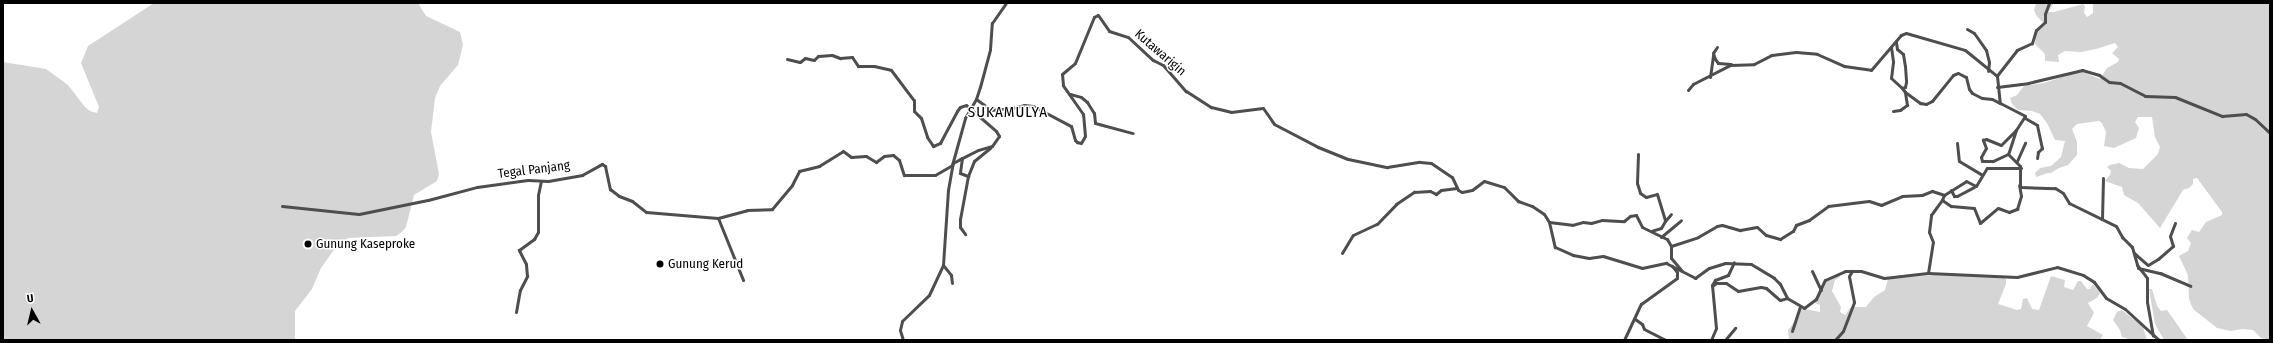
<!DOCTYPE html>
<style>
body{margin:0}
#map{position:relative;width:2273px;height:343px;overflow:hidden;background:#fff;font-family:"Fira Sans Condensed",sans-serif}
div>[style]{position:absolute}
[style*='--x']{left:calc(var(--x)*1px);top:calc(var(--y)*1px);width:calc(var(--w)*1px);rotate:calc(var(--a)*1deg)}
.green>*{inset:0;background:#d5d5d5}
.minor>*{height:3px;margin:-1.5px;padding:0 1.5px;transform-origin:1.5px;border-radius:1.5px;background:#4e4e4e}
.dots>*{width:11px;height:11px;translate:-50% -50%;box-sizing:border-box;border:2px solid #fff;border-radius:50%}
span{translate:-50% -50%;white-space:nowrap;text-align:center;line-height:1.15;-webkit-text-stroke:3px #fff;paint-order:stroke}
.street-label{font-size:13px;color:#000}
.poi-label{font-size:13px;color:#000}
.left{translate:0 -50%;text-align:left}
.quarter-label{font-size:15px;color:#000;letter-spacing:1px}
.frame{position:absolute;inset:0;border:4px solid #000;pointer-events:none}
.north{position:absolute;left:12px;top:291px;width:40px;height:40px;-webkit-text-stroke:3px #fff;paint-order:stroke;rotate:352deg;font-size:11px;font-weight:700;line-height:16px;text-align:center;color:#000}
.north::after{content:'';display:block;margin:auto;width:14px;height:18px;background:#000;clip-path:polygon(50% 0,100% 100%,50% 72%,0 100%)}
</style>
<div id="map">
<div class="green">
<i style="clip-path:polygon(154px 3px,418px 3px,426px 16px,460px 32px,463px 45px,458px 65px,440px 86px,435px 98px,431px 132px,439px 174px,437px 181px,414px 195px,406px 227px,402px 232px,396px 236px,348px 238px,333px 251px,321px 268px,312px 289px,295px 311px,295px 340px,3px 340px,3px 62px,46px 69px,68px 85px,85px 107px,90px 111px,97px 113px,99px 107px,81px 63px,88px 46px)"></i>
<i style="clip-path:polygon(2036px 3px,2054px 3px,2048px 12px,2054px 12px,2083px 4px,2085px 6px,2084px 13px,2087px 17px,2093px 13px,2093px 3px,2270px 3px,2270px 340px,2261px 338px,2253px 330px,2242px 329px,2231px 331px,2217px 328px,2193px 309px,2189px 299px,2188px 275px,2179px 256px,2188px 251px,2191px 243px,2187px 238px,2192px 230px,2199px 232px,2206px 222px,2222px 215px,2222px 212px,2197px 178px,2193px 179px,2193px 184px,2189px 188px,2183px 190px,2160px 228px,2138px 203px,2124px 195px,2122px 187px,2105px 181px,2110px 175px,2111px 171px,2107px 167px,2110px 165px,2119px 163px,2129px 168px,2143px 169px,2158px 154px,2160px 147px,2155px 137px,2152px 117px,2138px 117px,2135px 122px,2139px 128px,2136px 138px,2114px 148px,2104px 146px,2106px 132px,2102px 123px,2099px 121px,2077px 124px,2072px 129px,2077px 142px,2077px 155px,2068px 165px,2059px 168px,2051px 173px,2048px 173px,2036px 177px,2035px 173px,2040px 168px,2051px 166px,2061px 157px,2065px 141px,2055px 140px,2047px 123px,2040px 114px,2032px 111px,2018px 110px,2012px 104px,2010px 98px,2017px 95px,2024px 86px,2044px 83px,2080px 71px,2100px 79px,2107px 68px,2118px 62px,2119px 59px,2112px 53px,2118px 47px,2115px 43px,2096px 49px,2081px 52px,2065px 51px,2058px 55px,2059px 62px,2045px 61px,2045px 54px,2035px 44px,2036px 33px,2043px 23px,2036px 15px,2034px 10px)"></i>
<i style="clip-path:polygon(1839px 275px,1840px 277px,1835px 280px,1832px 291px,1841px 307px,1840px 312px,1845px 315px,1851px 307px,1866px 307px,1874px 297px,1885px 290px,1888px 279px,1934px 275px,2001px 277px,2006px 279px,2006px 284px,1998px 304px,2017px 310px,2021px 309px,2023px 299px,2027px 298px,2032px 309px,2039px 310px,2051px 276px,2065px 280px,2064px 287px,2073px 290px,2078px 281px,2081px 281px,2087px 289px,2090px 289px,2093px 284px,2100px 293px,2097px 298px,2088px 303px,2094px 313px,2087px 326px,2103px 335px,2100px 340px,1789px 340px,1788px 330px,1793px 324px,1800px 308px,1820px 312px,1820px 305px,1815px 303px,1823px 286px,1826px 281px)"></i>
<i style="clip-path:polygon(2149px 289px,2152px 289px,2157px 306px,2161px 311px,2167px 310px,2188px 340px,2164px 340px,2155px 324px)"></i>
<i style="clip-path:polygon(2122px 310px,2143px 327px,2147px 340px,2132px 340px,2122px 337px,2120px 330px,2113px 320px,2117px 312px)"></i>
</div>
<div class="minor">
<i style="--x:2049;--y:3;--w:12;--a:110"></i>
<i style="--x:2045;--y:14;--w:8;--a:90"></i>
<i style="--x:2045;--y:22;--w:12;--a:138"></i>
<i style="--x:2036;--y:30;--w:14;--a:107"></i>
<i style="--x:2032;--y:43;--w:17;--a:155"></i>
<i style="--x:2017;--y:50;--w:33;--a:128"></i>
<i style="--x:1997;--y:76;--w:27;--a:84"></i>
<i style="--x:2000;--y:103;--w:28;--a:27"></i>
<i style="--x:2025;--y:116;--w:17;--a:123"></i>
<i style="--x:2016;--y:130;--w:25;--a:108"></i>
<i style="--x:2008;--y:154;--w:17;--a:45"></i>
<i style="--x:2020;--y:166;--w:21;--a:90"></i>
<i style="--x:2020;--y:187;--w:35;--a:2"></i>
<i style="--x:2055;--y:188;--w:9;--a:32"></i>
<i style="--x:2063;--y:193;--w:12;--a:59"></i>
<i style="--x:2069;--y:203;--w:52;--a:26.1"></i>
<i style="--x:2116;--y:226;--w:13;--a:61"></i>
<i style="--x:2122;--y:237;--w:14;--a:45"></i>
<i style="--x:2132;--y:247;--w:19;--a:74"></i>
<i style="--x:2137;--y:265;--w:16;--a:52"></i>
<i style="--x:2147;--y:278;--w:24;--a:90"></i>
<i style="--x:2147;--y:302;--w:34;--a:80"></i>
<i style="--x:1967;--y:29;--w:8;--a:30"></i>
<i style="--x:1974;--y:33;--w:21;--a:55"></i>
<i style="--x:1986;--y:50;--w:12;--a:76"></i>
<i style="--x:1989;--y:62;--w:9;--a:96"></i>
<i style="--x:1896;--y:42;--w:7;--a:82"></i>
<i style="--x:1897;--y:49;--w:8;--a:40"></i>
<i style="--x:1903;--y:54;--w:12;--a:81"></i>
<i style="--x:1905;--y:66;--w:16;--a:86"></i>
<i style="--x:1906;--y:82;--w:5;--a:101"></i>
<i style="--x:1905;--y:87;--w:3;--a:162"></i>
<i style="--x:1902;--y:88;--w:5;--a:53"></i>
<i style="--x:1905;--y:92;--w:19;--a:36"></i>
<i style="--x:1920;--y:103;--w:6;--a:9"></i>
<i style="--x:1926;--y:104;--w:7;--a:-27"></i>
<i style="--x:1932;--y:101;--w:33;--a:-51"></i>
<i style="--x:1953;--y:75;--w:5;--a:-22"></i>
<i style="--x:1958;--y:73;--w:9;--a:27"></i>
<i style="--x:1966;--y:77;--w:12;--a:76"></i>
<i style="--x:1969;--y:89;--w:5;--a:53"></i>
<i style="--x:1972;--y:93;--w:11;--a:27"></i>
<i style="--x:1982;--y:98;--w:10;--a:6"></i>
<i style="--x:1992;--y:99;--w:9;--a:27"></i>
<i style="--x:1717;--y:47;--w:7;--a:124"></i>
<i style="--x:1713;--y:53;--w:6;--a:72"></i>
<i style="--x:1715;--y:59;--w:5;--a:53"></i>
<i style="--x:1718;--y:63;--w:13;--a:4"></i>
<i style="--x:1891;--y:47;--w:15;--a:82"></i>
<i style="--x:1893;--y:62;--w:16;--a:97"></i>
<i style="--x:1891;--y:78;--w:15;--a:42"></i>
<i style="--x:787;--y:59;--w:13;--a:13"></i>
<i style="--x:800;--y:62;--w:6;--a:-39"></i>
<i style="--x:805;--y:58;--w:9;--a:13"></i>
<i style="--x:814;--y:60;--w:6;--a:-45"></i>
<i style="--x:818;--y:56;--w:14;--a:-4"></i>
<i style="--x:832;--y:55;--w:9;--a:21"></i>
<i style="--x:840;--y:58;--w:12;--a:-5"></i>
<i style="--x:852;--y:57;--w:11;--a:56"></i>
<i style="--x:858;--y:66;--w:16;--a:0"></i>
<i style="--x:874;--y:66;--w:17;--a:13"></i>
<i style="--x:891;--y:70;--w:38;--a:53"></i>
<i style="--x:914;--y:100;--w:11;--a:90"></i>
<i style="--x:914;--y:111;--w:10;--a:45"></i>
<i style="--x:921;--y:118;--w:20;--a:72"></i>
<i style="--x:927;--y:137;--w:11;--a:56"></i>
<i style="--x:933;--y:146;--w:8;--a:-23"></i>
<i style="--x:940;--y:143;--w:36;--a:-62"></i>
<i style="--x:957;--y:111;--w:5;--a:-53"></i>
<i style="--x:960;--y:107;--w:6;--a:-18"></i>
<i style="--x:966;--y:105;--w:40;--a:41"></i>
<i style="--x:996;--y:131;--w:6;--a:59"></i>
<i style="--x:999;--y:136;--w:12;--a:125"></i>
<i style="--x:992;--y:146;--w:15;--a:164"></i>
<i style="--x:978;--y:150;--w:18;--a:153"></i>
<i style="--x:1710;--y:77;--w:22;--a:-82"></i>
<i style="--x:1997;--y:87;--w:31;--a:-7"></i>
<i style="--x:2028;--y:83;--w:56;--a:-13.5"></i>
<i style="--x:2082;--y:70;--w:18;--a:16"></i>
<i style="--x:2099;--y:75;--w:12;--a:35"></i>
<i style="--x:2109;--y:82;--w:11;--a:5"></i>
<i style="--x:2120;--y:83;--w:28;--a:27"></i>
<i style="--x:2145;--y:96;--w:30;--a:2"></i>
<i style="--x:2175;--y:97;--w:51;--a:22"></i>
<i style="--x:2222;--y:116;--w:24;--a:-5"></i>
<i style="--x:2246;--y:114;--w:10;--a:29"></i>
<i style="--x:2255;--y:119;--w:21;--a:43"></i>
<i style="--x:1688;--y:90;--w:8;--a:-50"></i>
<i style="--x:1693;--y:84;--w:42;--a:-27.2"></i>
<i style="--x:1730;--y:65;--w:24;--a:-2"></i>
<i style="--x:1754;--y:64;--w:20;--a:-27"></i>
<i style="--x:1772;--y:55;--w:24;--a:-7"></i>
<i style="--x:1796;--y:52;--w:21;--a:5"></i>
<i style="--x:1817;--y:54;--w:30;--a:24"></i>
<i style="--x:1844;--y:66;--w:27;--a:8"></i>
<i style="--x:1871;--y:70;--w:46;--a:-49.4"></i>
<i style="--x:1901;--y:35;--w:5;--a:-22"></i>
<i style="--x:1906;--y:33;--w:61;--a:16.1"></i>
<i style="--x:1965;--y:50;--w:41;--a:39.1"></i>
<i style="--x:1070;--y:94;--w:11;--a:15"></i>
<i style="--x:1081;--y:97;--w:8;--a:40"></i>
<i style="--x:1087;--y:102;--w:13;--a:58"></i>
<i style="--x:1094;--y:113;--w:10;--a:84"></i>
<i style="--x:1095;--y:123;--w:39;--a:15"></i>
<i style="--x:976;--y:99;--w:19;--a:36"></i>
<i style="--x:991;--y:110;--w:22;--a:-5"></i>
<i style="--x:1013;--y:108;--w:11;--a:-15"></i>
<i style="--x:1024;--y:105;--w:9;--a:6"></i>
<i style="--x:1033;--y:106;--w:43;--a:27.8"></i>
<i style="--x:1071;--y:126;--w:15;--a:74"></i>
<i style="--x:1075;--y:140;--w:3;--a:45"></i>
<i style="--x:1077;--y:142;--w:4;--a:14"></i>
<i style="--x:1081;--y:143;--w:8;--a:-60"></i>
<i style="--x:1085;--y:136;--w:22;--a:-95"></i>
<i style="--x:1083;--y:114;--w:35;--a:-125"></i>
<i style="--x:1063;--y:85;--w:11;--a:-95"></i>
<i style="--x:1062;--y:74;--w:17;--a:-40"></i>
<i style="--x:1075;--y:63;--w:50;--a:-67.6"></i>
<i style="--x:1094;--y:17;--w:4;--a:-27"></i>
<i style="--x:1098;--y:15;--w:19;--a:55"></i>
<i style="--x:1109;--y:31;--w:20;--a:18"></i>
<i style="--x:1128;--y:37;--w:34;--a:43"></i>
<i style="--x:1153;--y:60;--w:11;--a:27"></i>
<i style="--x:1163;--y:65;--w:35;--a:49"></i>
<i style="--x:1186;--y:91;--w:30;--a:33"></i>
<i style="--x:1211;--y:107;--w:21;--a:14"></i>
<i style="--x:1231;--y:112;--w:32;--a:-7"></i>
<i style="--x:1263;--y:108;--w:19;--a:55"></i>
<i style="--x:1274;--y:124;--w:50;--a:27.6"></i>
<i style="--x:1318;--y:147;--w:32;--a:22"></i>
<i style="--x:1348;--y:159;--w:40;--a:12"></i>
<i style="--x:1387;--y:167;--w:33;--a:-9"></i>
<i style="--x:1420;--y:162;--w:11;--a:5"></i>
<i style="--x:1431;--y:163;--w:25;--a:34"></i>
<i style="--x:1452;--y:177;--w:14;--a:65"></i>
<i style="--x:1458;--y:190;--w:4;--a:27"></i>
<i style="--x:1462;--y:192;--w:10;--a:-11"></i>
<i style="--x:1472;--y:190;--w:15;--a:-37"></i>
<i style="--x:1484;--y:181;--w:21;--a:17"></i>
<i style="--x:1504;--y:187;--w:20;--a:45"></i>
<i style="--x:1518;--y:201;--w:15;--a:20"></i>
<i style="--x:1532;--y:206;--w:14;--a:34"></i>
<i style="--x:1544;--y:214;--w:9;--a:58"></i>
<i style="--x:1549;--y:222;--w:26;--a:77"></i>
<i style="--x:1555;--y:247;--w:20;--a:24"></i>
<i style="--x:1573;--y:255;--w:16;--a:11"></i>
<i style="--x:1589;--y:258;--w:14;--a:-8"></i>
<i style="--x:1603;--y:256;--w:41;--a:17.1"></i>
<i style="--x:1642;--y:268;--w:25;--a:-12"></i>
<i style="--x:1666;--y:263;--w:33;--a:27"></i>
<i style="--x:1695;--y:278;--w:17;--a:-36"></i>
<i style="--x:1709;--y:268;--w:17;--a:-17"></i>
<i style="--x:1725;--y:263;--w:26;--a:2"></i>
<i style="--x:1751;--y:264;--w:27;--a:31"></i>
<i style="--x:1774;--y:278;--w:8;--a:45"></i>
<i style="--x:1780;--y:284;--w:16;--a:63"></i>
<i style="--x:1787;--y:298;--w:20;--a:30"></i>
<i style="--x:1804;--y:308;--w:15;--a:-37"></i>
<i style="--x:1816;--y:299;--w:21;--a:-65"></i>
<i style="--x:1825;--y:280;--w:22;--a:-24"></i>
<i style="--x:1845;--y:271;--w:16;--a:0"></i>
<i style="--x:1861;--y:271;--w:24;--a:17"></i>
<i style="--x:1884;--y:278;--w:44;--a:-6.5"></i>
<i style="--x:1928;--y:273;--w:89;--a:2.6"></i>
<i style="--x:2017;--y:277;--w:41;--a:-14"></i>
<i style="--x:2057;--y:267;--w:27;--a:17"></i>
<i style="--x:2083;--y:275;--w:13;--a:32"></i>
<i style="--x:2094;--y:282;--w:20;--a:53"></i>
<i style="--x:2106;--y:298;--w:22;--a:30"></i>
<i style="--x:2125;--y:309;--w:46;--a:42.4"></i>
<i style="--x:1893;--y:111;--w:7;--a:-8"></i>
<i style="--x:1900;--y:110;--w:9;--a:-36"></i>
<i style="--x:1907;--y:105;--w:13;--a:-99"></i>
<i style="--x:2025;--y:118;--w:14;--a:30"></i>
<i style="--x:2037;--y:125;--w:24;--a:78"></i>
<i style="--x:2042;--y:148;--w:6;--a:135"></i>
<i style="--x:2038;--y:152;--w:6;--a:99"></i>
<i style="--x:1957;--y:143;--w:18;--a:84"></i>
<i style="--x:1959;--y:161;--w:27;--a:31"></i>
<i style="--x:1638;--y:154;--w:29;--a:92"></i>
<i style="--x:1637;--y:183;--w:10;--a:73"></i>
<i style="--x:1640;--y:193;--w:7;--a:34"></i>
<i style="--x:1646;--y:197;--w:11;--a:-15"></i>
<i style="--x:1657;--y:194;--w:28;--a:73"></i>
<i style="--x:1665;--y:221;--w:8;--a:120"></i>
<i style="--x:1661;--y:228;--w:10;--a:163"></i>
<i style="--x:2008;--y:154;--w:17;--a:155"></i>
<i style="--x:1993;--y:161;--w:11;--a:180"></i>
<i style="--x:1982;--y:161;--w:4;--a:-104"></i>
<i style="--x:1981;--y:157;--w:10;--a:-61"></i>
<i style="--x:1986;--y:148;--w:9;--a:-111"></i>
<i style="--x:1983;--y:140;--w:3;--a:-18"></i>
<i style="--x:1986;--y:139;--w:16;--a:22"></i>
<i style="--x:2001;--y:145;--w:21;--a:-45"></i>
<i style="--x:2017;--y:161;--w:20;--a:-66"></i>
<i style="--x:968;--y:176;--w:16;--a:-68"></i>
<i style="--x:974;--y:161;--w:21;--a:-39"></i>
<i style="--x:1951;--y:190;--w:7;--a:63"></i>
<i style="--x:1954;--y:196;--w:3;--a:0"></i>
<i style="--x:1957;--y:196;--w:19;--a:-28"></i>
<i style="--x:1944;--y:195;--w:5;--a:112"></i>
<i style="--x:1942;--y:200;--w:11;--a:34"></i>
<i style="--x:1951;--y:206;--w:23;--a:5"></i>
<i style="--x:1974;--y:208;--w:16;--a:68"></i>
<i style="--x:1980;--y:223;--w:23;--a:-40"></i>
<i style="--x:1998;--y:208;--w:12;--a:20"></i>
<i style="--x:2009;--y:212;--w:9;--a:-21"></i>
<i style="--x:2017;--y:209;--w:14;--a:-73"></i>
<i style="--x:2021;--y:196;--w:11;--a:-100"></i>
<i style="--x:282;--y:206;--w:77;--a:5.9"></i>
<i style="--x:359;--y:214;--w:70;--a:-11.5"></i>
<i style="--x:428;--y:200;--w:51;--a:-14.9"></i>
<i style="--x:477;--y:187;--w:51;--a:-7.8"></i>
<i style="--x:528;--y:180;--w:20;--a:3"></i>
<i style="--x:548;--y:181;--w:35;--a:-10"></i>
<i style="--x:582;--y:175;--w:23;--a:-29"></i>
<i style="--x:602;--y:164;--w:4;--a:34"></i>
<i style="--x:605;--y:166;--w:24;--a:78"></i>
<i style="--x:610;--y:189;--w:11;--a:38"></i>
<i style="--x:619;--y:196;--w:14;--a:21"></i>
<i style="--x:632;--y:201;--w:18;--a:38"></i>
<i style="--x:646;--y:212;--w:72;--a:4.8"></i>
<i style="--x:718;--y:218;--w:30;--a:-15"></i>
<i style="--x:747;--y:210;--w:25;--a:-2"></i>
<i style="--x:772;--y:209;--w:31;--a:-50"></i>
<i style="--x:792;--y:185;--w:16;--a:-63"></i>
<i style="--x:799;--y:171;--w:21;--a:-14"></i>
<i style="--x:819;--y:166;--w:28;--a:-32"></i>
<i style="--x:843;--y:151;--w:10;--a:37"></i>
<i style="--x:851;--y:157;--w:15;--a:-4"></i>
<i style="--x:866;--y:156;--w:12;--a:31"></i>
<i style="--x:876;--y:162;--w:10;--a:-37"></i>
<i style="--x:884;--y:156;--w:9;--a:-6"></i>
<i style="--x:893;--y:155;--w:8;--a:40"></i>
<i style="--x:899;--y:160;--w:16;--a:72"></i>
<i style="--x:904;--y:175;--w:31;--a:0"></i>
<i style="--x:935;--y:175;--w:20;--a:-30"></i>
<i style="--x:952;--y:165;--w:49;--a:-74.5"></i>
<i style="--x:965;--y:118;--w:22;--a:-60"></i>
<i style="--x:976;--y:99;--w:13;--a:-72"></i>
<i style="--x:980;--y:87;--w:39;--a:-75"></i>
<i style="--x:990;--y:49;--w:26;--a:-86"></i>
<i style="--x:992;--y:23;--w:24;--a:-55"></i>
<i style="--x:718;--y:218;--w:67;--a:68"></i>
<i style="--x:2102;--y:219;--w:41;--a:-88.6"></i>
<i style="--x:1665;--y:221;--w:9;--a:-49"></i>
<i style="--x:1549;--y:222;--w:23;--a:7"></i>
<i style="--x:1572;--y:225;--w:11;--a:-15"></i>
<i style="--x:1583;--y:222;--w:8;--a:7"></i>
<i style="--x:1591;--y:223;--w:11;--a:-15"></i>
<i style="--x:1602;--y:220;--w:22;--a:3"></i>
<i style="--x:1624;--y:221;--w:8;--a:-40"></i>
<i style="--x:1630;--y:216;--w:6;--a:-9"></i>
<i style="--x:1636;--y:215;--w:13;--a:63"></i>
<i style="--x:1642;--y:227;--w:28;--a:26"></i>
<i style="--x:1667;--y:239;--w:8;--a:60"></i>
<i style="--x:1661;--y:237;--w:26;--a:-40"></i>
<i style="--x:1342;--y:253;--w:21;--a:-59"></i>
<i style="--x:1353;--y:235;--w:26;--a:-25"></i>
<i style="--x:1377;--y:224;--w:28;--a:-46"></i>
<i style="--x:1396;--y:204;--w:22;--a:-34"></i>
<i style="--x:1414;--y:192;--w:16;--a:-4"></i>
<i style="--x:1430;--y:191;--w:7;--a:27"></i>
<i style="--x:1436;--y:194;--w:6;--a:-39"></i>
<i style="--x:1441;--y:190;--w:16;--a:-7"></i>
<i style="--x:2134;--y:253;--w:18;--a:41"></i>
<i style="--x:2148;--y:265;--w:12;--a:-31"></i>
<i style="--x:2158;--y:259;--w:20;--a:-41"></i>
<i style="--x:2173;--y:246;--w:10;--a:-107"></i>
<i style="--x:2170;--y:236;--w:14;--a:-69"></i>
<i style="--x:943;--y:265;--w:13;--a:51"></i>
<i style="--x:951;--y:275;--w:8;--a:83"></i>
<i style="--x:2138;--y:268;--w:23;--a:13"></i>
<i style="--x:2160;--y:273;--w:33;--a:23"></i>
<i style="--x:1682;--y:271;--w:17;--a:-130"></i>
<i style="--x:1671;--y:258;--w:12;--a:-90"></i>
<i style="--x:1671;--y:246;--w:28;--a:-18"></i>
<i style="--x:1698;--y:237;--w:22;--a:-30"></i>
<i style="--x:1717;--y:226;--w:5;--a:-11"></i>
<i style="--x:1722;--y:225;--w:19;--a:16"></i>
<i style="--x:1740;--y:230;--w:17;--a:-10"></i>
<i style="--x:1757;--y:227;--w:12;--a:42"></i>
<i style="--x:1766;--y:235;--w:15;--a:16"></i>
<i style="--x:1780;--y:239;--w:15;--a:-32"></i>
<i style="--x:1793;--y:231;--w:7;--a:-63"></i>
<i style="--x:1796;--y:225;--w:14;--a:-21"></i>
<i style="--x:1809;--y:220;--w:24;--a:-36"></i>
<i style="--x:1828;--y:206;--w:41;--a:-7"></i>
<i style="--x:1869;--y:201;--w:13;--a:18"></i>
<i style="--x:1881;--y:205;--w:23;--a:-23"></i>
<i style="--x:1902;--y:196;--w:20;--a:-3"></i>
<i style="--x:1922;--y:195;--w:11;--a:-22"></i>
<i style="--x:1932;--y:191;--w:13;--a:18"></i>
<i style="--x:1944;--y:195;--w:26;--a:-32"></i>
<i style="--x:1966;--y:181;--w:11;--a:27"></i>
<i style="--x:1976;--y:186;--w:21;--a:-59"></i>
<i style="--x:1987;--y:168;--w:34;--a:0"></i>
<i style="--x:1812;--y:271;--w:21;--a:65"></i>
<i style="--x:1928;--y:273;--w:31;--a:-81"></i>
<i style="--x:1933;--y:242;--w:11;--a:-112"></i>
<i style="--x:1929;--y:232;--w:17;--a:-83"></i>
<i style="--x:1931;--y:215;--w:19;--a:-54"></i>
<i style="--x:1712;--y:286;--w:5;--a:-37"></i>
<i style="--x:1716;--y:283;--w:10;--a:0"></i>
<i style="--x:1726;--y:283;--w:14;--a:34"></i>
<i style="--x:1738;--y:291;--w:23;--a:-10"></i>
<i style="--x:1761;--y:287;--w:5;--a:11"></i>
<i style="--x:1766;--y:288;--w:18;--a:41"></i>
<i style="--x:1780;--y:300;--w:7;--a:-16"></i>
<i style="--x:516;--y:312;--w:22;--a:-80"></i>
<i style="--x:520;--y:290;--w:16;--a:-63"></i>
<i style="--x:527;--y:276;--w:12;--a:-95"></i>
<i style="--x:526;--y:264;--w:16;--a:-117"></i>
<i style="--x:519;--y:250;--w:19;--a:-36"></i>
<i style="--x:534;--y:239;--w:8;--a:-60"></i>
<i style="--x:538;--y:232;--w:37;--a:-90"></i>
<i style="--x:538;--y:195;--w:14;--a:-78"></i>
<i style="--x:1635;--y:319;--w:9;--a:36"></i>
<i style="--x:1642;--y:324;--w:5;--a:68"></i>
<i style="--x:1644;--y:329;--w:25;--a:27"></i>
<i style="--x:1792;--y:331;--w:25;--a:-72"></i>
<i style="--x:903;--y:340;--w:10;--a:-107"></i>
<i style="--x:900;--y:330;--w:9;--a:-77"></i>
<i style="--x:902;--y:321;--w:37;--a:-44"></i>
<i style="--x:929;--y:295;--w:33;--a:-65"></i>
<i style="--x:943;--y:265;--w:75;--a:-86.2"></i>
<i style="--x:948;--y:190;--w:27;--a:-80"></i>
<i style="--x:953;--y:163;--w:10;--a:-29"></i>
<i style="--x:962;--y:158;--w:15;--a:98"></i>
<i style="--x:960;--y:173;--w:9;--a:21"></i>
<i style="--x:968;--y:176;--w:44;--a:100.5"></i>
<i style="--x:960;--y:219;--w:8;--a:90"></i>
<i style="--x:960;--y:227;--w:9;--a:54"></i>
<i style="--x:1624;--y:340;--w:40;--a:-65"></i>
<i style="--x:1641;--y:304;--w:44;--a:-35.8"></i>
<i style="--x:1677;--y:278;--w:6;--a:-90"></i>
<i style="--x:1677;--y:272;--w:8;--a:-130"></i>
<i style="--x:1711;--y:340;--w:13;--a:-67"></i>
<i style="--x:1716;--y:328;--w:43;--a:-95.3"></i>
<i style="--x:1712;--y:285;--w:6;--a:-59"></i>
<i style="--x:1715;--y:280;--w:14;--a:-21"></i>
<i style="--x:1728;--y:275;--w:14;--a:-65"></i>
<i style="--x:1725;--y:340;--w:16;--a:-50"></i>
<i style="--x:1835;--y:340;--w:12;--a:-48"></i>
<i style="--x:1843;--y:331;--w:31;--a:-69"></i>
<i style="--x:1854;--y:302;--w:26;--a:-101"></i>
<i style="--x:1849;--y:276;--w:6;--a:-59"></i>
</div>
<div class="dots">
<i style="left:308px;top:244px;background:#000"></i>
<i style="left:660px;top:264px;background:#000"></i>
</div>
<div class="street-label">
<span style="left:1160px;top:53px;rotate:41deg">Kutawarigin</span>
<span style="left:534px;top:170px;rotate:-7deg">Tegal Panjang</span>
</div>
<div class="poi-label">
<span class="left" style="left:316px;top:244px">Gunung Kaseproke</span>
<span class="left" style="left:668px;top:264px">Gunung Kerud</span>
</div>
<div class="quarter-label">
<span style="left:1008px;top:113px">SUKAMULYA</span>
</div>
<div class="frame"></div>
<div class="north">U</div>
</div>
